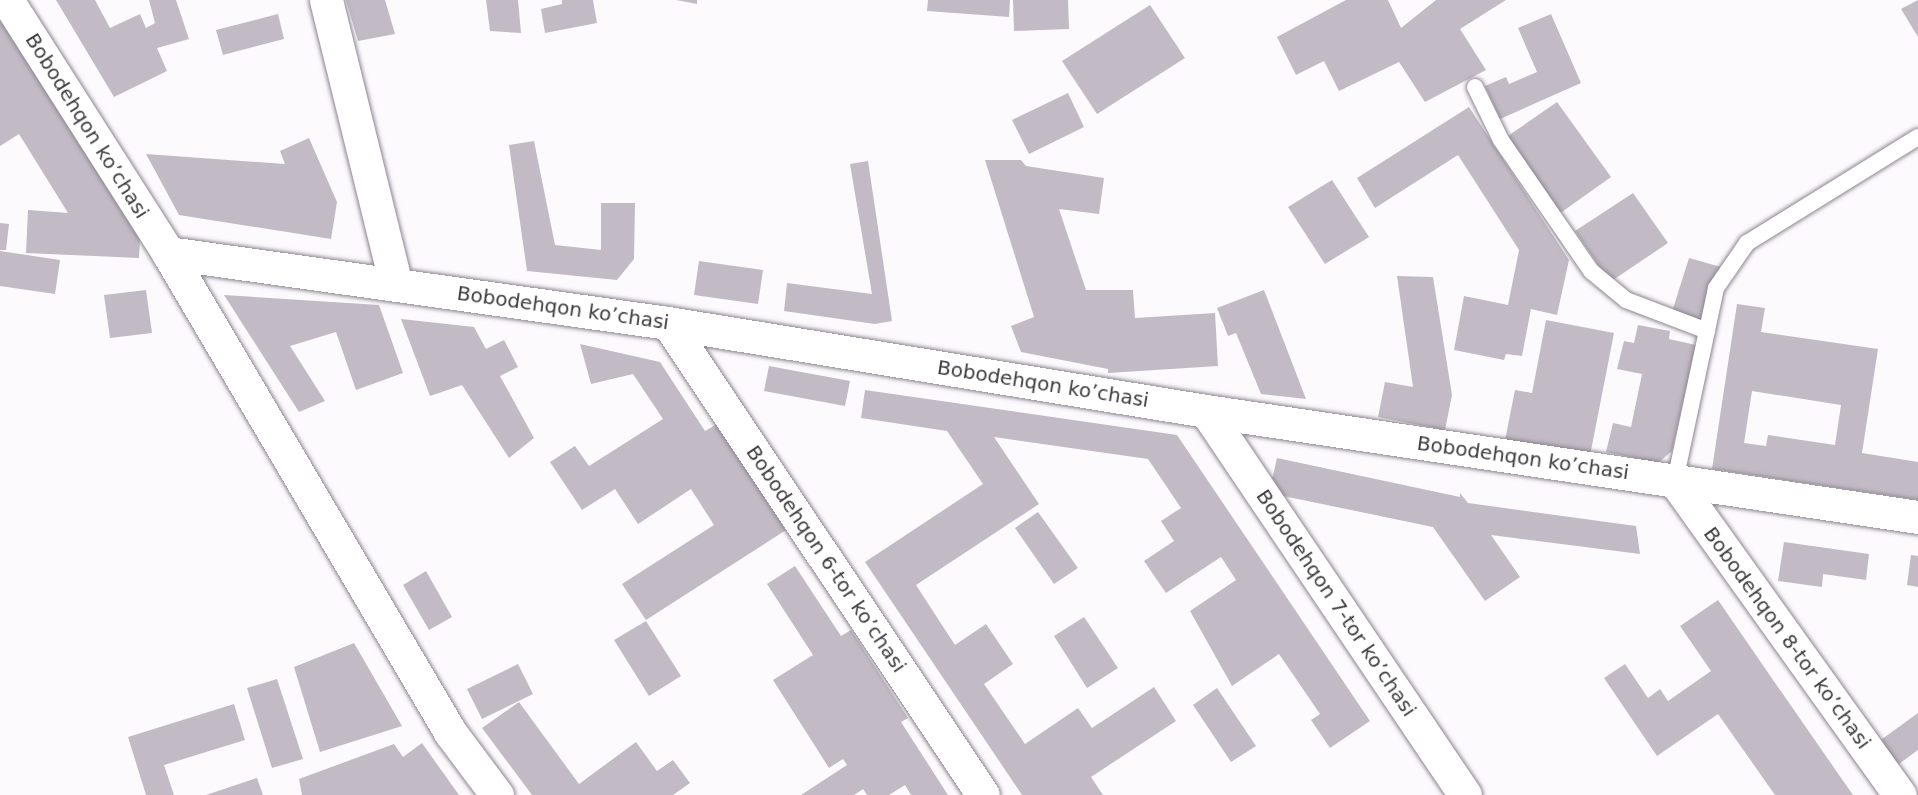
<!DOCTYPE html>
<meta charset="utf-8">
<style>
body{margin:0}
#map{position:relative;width:1918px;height:795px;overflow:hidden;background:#fdfafe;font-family:"DejaVu Sans",sans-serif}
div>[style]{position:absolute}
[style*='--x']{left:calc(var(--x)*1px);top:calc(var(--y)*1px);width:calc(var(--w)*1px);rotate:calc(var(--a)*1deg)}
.building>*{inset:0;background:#c2bac5}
.roads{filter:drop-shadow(0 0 2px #8c858f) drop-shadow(0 0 2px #8c858f)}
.service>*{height:16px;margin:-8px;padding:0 8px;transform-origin:8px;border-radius:8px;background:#fff}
.minor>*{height:33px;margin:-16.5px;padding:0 16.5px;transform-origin:16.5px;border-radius:16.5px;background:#fff}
span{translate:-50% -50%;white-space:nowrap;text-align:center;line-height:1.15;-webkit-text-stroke:4.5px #fff;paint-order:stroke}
.street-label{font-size:20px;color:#3e3b3f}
</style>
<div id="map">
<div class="building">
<i style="clip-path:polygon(56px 0,95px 0,110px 28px,140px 14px,146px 28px,155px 23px,149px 0,176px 0,189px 39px,157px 48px,167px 71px,114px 97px)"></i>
<i style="clip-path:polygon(346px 0,385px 0,395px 34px,358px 41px)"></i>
<i style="clip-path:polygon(486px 0,518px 0,521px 33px,490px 31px)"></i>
<i style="clip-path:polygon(562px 0,593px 0,597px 23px,545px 33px,541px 9px,562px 4px)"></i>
<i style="clip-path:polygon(676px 0,697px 0,697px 4px)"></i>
<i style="clip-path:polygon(928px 0,1010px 0,1009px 17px,927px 11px)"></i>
<i style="clip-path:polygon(1013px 0,1068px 0,1069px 29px,1014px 31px)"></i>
<i style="clip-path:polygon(1346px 0,1388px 0,1401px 28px,1436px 0,1506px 0,1460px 29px,1486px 70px,1425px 102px,1399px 62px,1339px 91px,1324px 61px,1296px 75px,1277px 37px)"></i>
<i style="clip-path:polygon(1918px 0,1918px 37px,1901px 9px)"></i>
<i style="clip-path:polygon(1150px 5px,1185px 58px,1097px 114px,1062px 61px)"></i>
<i style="clip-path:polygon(0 13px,140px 239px,139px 258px,26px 253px,28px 210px,68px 213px,19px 134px,0 146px)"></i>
<i style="clip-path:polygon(278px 14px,284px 39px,223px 55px,216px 30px)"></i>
<i style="clip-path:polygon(1551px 14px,1581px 83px,1500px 119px,1485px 86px,1506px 77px,1509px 84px,1537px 72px,1518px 28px)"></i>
<i style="clip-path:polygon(1068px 93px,1084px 127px,1029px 154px,1012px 120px)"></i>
<i style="clip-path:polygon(1557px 102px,1611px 177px,1559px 214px,1505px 138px)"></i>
<i style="clip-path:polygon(1469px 107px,1569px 260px,1557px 315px,1531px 309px,1522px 356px,1506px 354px,1504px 360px,1454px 350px,1464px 296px,1508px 305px,1519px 250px,1458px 155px,1375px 208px,1357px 178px)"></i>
<i style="clip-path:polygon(309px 138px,337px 202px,331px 239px,179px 215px,146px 154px,285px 164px,280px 151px)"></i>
<i style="clip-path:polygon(534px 141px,555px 245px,601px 250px,601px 203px,635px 203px,634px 259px,617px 280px,527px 271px,509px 145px)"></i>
<i style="clip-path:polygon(985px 160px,1021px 160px,1026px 166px,1104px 178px,1099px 214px,1059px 209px,1086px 290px,1133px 290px,1135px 318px,1215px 313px,1218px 366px,1108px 373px,1108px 369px,1021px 352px,1011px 326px,1034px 317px)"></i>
<i style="clip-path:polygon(868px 161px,892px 321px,875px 324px,784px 311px,787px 283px,872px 294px,850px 164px)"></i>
<i style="clip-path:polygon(1332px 180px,1369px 237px,1325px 264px,1288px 207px)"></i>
<i style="clip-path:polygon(1633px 193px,1668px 243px,1610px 282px,1575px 231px)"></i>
<i style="clip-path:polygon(0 223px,9px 224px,6px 250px,0 250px)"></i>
<i style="clip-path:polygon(0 251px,60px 260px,55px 294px,0 286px)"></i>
<i style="clip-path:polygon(1689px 258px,1721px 267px,1704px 325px,1671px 315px)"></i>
<i style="clip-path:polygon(699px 261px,763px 270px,758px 304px,694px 295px)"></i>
<i style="clip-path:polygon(1397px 276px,1433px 277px,1452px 395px,1445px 430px,1378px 417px,1385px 382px,1413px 387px)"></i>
<i style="clip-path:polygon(146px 290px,152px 333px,110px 338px,104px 295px)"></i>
<i style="clip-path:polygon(1264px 290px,1306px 399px,1261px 394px,1236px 333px,1228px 336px,1217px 308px)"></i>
<i style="clip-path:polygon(224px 295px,379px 305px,403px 373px,356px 390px,336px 332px,290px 346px,325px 401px,299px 412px)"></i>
<i style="clip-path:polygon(evenodd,1737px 304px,1765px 308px,1761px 332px,1878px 349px,1862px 453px,1918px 462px,1918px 500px,1712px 469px,1737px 304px,1752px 391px,1841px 405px,1835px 445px,1768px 435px,1766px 446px,1744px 443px,1752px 391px)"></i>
<i style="clip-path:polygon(401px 319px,474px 327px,486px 349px,504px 340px,518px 367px,500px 376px,534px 438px,509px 458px,462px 385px,430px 396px)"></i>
<i style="clip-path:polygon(1546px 320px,1614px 333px,1589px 461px,1504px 445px,1515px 390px,1532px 393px)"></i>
<i style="clip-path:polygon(1638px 325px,1670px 331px,1669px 339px,1696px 345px,1672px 451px,1658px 463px,1606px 452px,1613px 423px,1631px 427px,1642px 374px,1617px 369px,1624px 341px,1634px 343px)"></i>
<i style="clip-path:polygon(580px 344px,660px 362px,705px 431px,717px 424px,786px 530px,646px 620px,622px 584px,714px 525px,691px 489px,638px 524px,615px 489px,582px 510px,550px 462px,575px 446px,589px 466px,663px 419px,633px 374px,591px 384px)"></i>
<i style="clip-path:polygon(769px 366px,850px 381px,845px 406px,764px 391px)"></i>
<i style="clip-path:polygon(865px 390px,1177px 435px,1370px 721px,1330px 748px,1311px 720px,1320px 714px,1279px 654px,1232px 686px,1190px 611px,1236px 580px,1221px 557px,1166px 593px,1144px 561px,1174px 541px,1161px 521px,1181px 508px,1148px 459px,994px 437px,1039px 504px,916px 585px,955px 645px,986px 624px,1013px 664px,984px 684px,1025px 744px,1078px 708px,1092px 728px,1154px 687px,1176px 721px,1091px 777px,1103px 795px,1022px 795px,865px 562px,983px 484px,947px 431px,861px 418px)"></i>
<i style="clip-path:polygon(1277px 458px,1460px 497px,1460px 493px,1468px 503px,1636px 526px,1640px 554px,1491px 535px,1520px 577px,1485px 601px,1433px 527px,1269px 493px)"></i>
<i style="clip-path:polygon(1038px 512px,1078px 568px,1054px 584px,1015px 528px)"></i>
<i style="clip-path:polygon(1784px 542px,1869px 554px,1866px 580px,1823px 574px,1822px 587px,1778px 581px)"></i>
<i style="clip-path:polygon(1911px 555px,1918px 556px,1918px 587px,1907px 585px)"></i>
<i style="clip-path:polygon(795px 566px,841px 636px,851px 630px,908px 718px,901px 722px,948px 795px,911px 795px,905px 785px,889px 795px,867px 795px,863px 789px,854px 795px,801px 795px,847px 765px,843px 759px,829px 768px,773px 680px,813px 655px,767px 584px)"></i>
<i style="clip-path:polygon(426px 571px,452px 617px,429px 630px,403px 585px)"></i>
<i style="clip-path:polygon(1718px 600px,1771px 677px,1853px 795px,1775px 795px,1718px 714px,1657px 756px,1604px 678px,1625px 664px,1648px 698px,1660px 689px,1668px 701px,1711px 671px,1680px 626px)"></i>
<i style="clip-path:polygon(1084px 617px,1118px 668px,1087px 688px,1054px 636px)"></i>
<i style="clip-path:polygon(646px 621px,681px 676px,649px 696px,614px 640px)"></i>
<i style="clip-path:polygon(354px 643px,402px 726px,320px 752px,294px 667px)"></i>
<i style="clip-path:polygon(518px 664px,533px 694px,482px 719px,467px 689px)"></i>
<i style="clip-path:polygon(277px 679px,303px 759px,272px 768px,247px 688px)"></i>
<i style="clip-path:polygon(1217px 688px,1256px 746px,1231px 762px,1193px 705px)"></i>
<i style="clip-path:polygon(519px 702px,579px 784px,636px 742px,657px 771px,673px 760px,690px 783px,673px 795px,532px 795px,482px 728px)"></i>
<i style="clip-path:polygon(234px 704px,245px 740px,164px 765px,174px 795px,146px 795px,128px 737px)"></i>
<i style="clip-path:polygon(1918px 713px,1918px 750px,1896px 766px,1878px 742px)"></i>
<i style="clip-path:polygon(422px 743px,459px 795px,302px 795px,299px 779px,394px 744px,403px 757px)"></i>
<i style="clip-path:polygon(257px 778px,263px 795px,206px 795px)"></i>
</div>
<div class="roads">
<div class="service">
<i style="--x:1475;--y:87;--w:59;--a:63.9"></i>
<i style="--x:1501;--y:140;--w:159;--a:55.5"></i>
<i style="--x:1591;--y:271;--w:45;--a:39.6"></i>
<i style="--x:1626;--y:300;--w:87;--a:20.9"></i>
<i style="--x:1675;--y:481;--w:197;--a:-78"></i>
<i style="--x:1716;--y:288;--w:55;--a:-55.4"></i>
<i style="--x:1747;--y:243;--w:201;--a:-31.8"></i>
</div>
<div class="minor">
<i style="--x:7;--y:0;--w:300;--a:57.5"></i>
<i style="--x:168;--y:253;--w:556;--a:59.51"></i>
<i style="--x:450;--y:732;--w:79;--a:53.3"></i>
<i style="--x:326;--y:0;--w:293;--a:76.2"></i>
<i style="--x:168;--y:253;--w:505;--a:7.97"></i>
<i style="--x:668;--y:323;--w:545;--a:9.29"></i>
<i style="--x:1206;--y:411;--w:720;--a:8.47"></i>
<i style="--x:668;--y:323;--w:567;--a:56.28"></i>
<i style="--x:1206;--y:411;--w:463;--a:56"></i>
<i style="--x:1675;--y:481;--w:386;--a:54.4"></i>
</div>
</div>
<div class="street-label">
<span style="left:87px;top:126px;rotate:58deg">Bobodehqon koʼchasi</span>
<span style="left:563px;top:308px;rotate:8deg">Bobodehqon koʼchasi</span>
<span style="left:1043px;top:384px;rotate:9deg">Bobodehqon koʼchasi</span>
<span style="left:1523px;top:458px;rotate:8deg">Bobodehqon koʼchasi</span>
<span style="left:826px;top:559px;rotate:56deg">Bobodehqon 6-tor koʼchasi</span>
<span style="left:1336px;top:603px;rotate:56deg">Bobodehqon 7-tor koʼchasi</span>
<span style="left:1787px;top:638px;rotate:54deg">Bobodehqon 8-tor koʼchasi</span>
</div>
</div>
